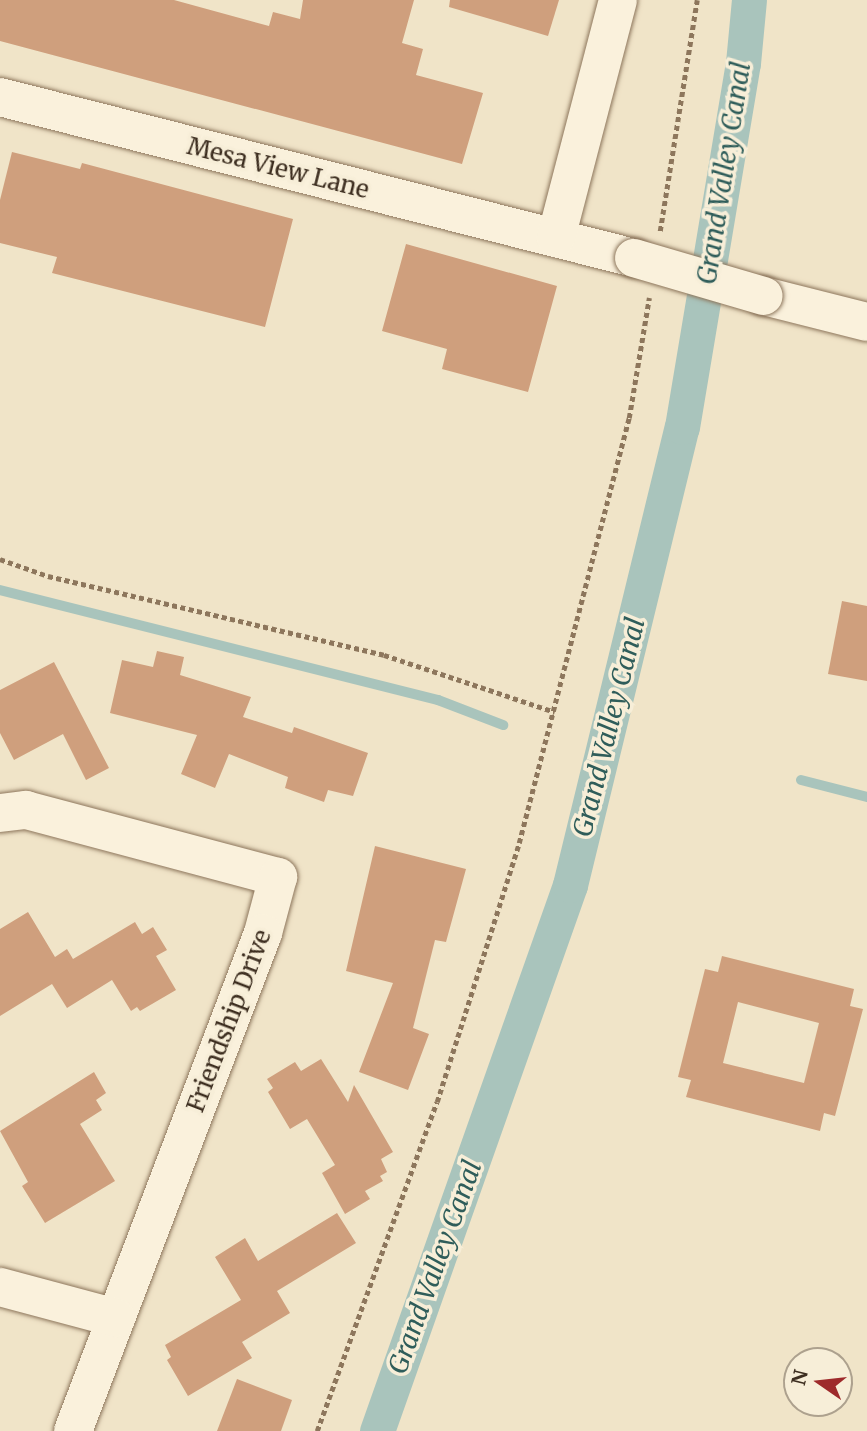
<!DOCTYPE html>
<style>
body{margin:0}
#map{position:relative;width:867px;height:1431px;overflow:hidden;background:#f0e4c8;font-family:Merriweather,serif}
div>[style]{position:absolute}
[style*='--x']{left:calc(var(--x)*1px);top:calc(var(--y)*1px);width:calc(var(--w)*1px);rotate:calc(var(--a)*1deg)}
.stream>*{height:10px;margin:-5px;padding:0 5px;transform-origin:5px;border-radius:5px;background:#a9c4bc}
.canal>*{height:35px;margin:-17.5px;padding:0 17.5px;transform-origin:17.5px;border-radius:17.5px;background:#a9c4bc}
.building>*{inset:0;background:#cf9f7d}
.path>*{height:4.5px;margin-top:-2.25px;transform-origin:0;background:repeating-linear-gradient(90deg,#8d765c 0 5px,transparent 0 8.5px)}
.roads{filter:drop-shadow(0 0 2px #8d765c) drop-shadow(0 0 2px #8d765c)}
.minor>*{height:38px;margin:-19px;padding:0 19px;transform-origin:19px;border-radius:19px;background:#faf1dc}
.bridges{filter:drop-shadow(0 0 2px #8d765c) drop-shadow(0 0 2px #8d765c)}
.minor-bridge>*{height:38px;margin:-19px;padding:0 19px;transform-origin:19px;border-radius:19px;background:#faf1dc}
span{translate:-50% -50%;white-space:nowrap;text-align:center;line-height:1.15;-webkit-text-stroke:7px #f7eed8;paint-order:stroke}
.street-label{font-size:24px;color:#3d2e20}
.water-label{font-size:26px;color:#2f5d5a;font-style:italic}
.north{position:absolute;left:783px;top:1347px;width:70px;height:70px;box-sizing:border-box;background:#f7eed8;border:2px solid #ada18e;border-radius:50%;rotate:284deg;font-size:19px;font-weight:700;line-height:28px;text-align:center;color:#3d2e20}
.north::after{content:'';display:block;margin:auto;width:24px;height:32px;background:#9e2a2b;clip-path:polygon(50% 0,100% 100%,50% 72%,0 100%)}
</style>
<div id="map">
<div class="stream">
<i style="--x:0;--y:590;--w:452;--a:14.1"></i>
<i style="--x:438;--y:700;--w:70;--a:21"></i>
<i style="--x:801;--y:780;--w:68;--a:14.4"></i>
</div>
<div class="canal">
<i style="--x:377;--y:1431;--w:579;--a:-70.53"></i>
<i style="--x:570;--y:885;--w:471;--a:-76.3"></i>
<i style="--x:682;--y:427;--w:369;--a:-80.5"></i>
<i style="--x:743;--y:63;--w:63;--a:-84.6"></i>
</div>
<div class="building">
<i style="clip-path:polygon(0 0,174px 0,269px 26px,273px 12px,300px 19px,303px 0,414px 0,402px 43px,423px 49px,416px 75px,483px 93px,462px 164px,0 41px)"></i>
<i style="clip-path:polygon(450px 0,559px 0,548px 36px,449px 7px)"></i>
<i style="clip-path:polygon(12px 152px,80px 169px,82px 163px,293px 219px,265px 327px,52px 273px,57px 257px,0 243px,0 200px)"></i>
<i style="clip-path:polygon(406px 244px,557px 286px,528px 392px,442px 369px,447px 349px,382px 331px)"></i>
<i style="clip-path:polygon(842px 601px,867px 606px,867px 681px,828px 674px)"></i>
<i style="clip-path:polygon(157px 651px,184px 657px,180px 675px,251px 697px,243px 717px,292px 733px,294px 727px,368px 753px,353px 796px,328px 790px,324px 802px,285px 788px,288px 777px,229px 754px,215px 788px,181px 774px,197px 735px,110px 713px,122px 660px,153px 667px)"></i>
<i style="clip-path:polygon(54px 662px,109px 768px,86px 780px,63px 734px,14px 760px,0 733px,0 690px)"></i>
<i style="clip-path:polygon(375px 846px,466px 869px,446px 942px,435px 940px,413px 1028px,429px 1034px,408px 1090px,359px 1072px,393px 983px,346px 971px)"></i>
<i style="clip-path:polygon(28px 912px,55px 957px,67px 949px,73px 959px,135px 922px,142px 934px,153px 927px,167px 950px,156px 956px,176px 990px,140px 1011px,137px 1007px,131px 1011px,112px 980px,67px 1008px,52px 984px,0 1016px,0 929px)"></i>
<i style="clip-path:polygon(evenodd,722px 956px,854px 989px,850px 1006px,863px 1009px,835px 1116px,824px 1113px,820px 1131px,686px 1097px,691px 1080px,678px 1077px,705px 969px,718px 972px,722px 956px,738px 1002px,819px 1023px,804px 1083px,723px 1063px,738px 1002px)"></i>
<i style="clip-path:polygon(321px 1059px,348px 1102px,354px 1085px,393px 1152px,381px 1159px,387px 1172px,380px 1176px,383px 1181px,365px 1191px,370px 1199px,345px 1214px,322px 1173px,335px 1165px,307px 1119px,290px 1129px,268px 1092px,273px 1088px,267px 1079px,295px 1062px,301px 1071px)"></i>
<i style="clip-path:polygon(94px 1072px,106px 1093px,96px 1100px,102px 1110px,80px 1124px,115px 1181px,45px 1223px,22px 1186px,28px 1182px,0 1131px)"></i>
<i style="clip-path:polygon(337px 1213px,356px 1243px,277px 1291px,290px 1313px,242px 1342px,252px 1358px,188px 1396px,167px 1360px,171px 1357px,165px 1345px,241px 1300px,215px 1257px,245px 1238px,258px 1261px)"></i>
<i style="clip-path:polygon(237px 1379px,292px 1400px,281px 1431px,217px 1431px)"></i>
</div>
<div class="path">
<i style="--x:660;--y:231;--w:234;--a:-80.9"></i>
<i style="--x:0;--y:559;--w:51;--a:19.5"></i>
<i style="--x:48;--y:576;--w:345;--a:13.2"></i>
<i style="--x:384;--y:655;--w:180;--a:18.4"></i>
<i style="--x:317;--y:1431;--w:350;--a:-70"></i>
<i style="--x:437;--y:1102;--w:272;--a:-72.4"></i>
<i style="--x:519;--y:843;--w:439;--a:-75.5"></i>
<i style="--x:629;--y:418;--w:122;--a:-80.5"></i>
</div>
<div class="roads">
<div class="minor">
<i style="--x:0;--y:97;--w:654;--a:14.25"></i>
<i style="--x:556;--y:238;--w:246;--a:-75.4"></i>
<i style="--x:764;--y:296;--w:106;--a:14.2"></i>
<i style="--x:0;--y:813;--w:26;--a:-7"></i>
<i style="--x:26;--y:810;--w:261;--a:14.9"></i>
<i style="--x:278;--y:877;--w:58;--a:105"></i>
<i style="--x:263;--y:933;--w:533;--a:110.88"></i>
<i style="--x:0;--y:1287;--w:120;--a:15"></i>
</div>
</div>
<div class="bridges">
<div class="minor-bridge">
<i style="--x:634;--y:258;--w:135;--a:16.3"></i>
</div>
</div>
<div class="street-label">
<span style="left:278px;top:168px;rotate:14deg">Mesa View Lane</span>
<span style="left:229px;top:1021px;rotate:-69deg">Friendship Drive</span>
</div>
<div class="water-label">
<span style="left:724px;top:173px;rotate:-81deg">Grand Valley Canal</span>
<span style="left:609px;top:727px;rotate:-76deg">Grand Valley Canal</span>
<span style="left:435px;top:1267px;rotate:-70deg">Grand Valley Canal</span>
</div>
<div class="north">N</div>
</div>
